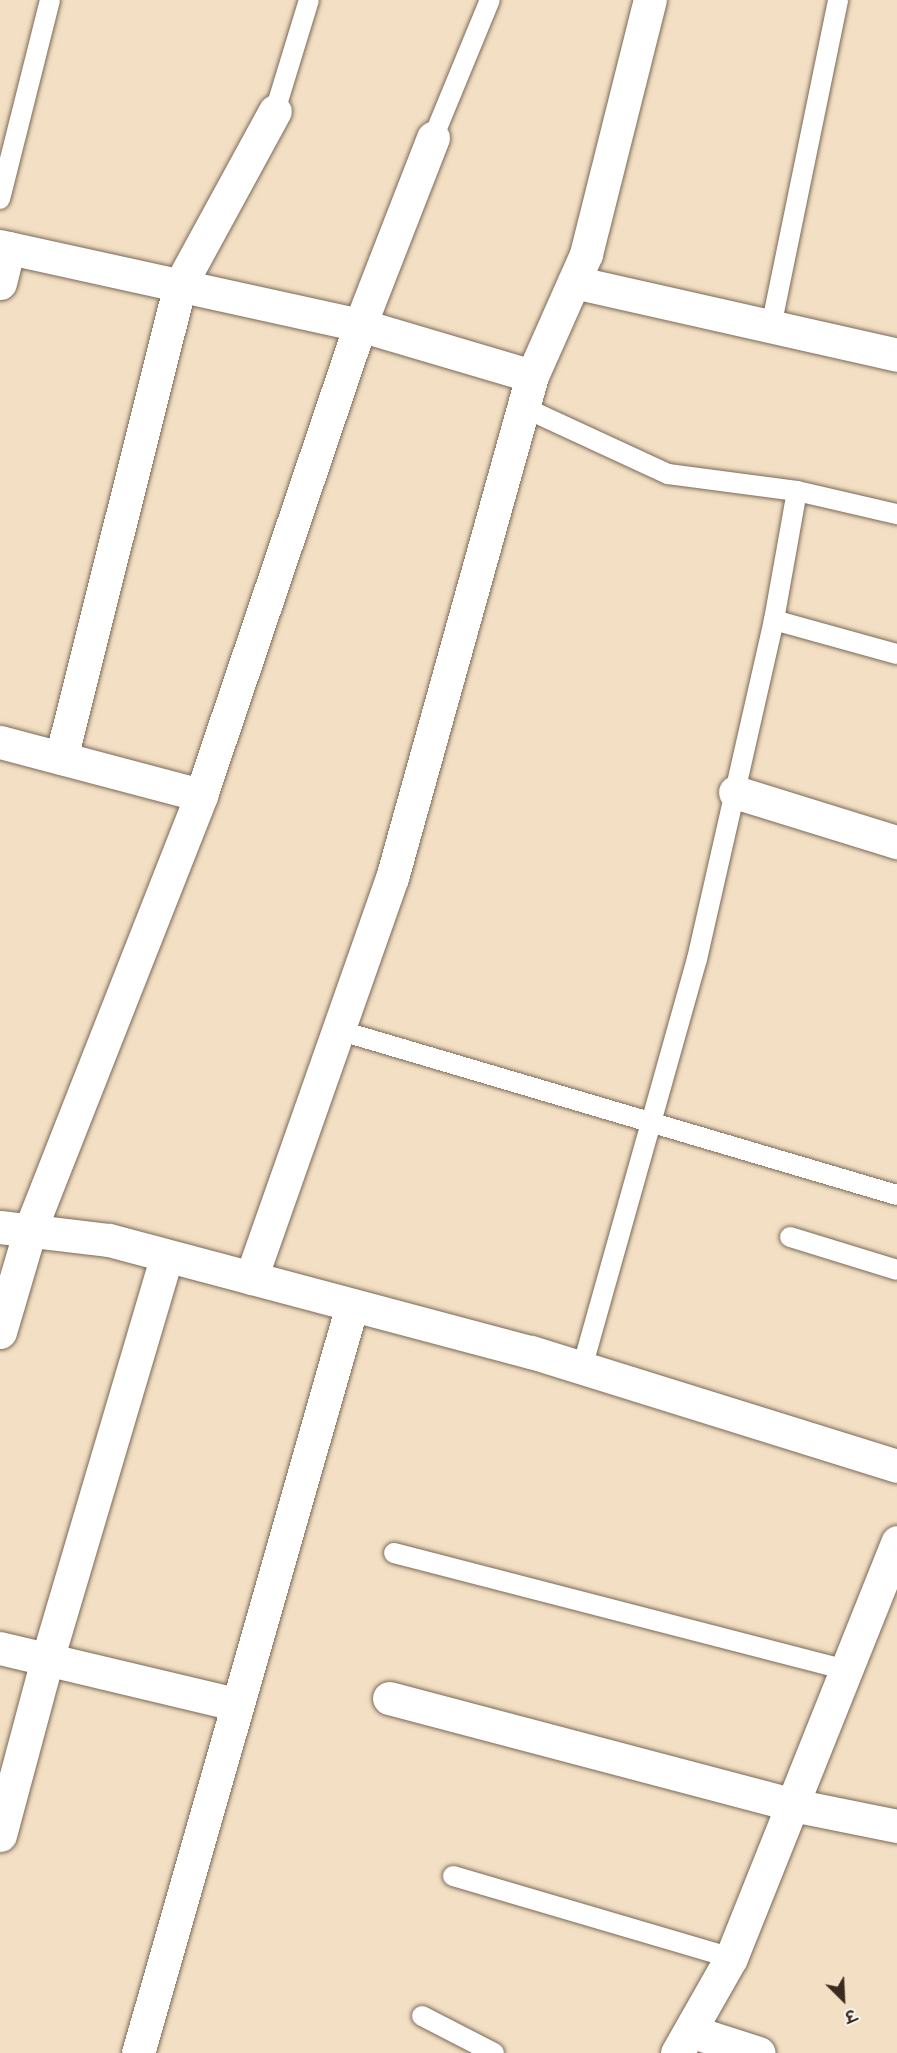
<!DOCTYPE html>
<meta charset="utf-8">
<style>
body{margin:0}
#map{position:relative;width:897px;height:2053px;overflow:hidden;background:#f3dfc3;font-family:Itim,"Playpen Sans Deva",sans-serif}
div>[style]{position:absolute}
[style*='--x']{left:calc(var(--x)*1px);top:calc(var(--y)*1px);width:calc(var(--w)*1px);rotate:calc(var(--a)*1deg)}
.roads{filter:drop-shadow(0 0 2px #7b6958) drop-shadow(0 0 2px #7b6958)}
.lane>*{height:20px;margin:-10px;padding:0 10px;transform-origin:10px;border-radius:10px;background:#fff}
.street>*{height:33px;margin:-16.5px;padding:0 16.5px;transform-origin:16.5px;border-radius:16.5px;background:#fff}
span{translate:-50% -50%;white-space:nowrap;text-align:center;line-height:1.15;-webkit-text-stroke:5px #f6f6f2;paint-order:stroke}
.north{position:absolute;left:813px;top:1969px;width:60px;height:60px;-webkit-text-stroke:4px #f6f6f2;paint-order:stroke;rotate:156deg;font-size:16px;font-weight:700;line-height:24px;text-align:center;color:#3b2a1e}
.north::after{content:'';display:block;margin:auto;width:21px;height:27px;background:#3b2a1e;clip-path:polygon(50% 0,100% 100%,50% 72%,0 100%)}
</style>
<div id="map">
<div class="roads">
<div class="lane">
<i style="--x:275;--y:111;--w:116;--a:-73"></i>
<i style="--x:433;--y:138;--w:149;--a:-67.6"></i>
<i style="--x:0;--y:199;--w:205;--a:-75.9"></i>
<i style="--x:771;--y:327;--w:334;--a:-78.4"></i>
<i style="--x:523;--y:407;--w:160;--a:24.8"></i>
<i style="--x:668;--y:474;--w:130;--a:7.5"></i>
<i style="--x:797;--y:491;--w:103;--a:13"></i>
<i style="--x:774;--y:620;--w:128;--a:15.5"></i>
<i style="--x:338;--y:1030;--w:583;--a:16.45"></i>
<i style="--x:790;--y:1237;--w:112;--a:17.1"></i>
<i style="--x:582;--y:1368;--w:425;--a:-74.3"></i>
<i style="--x:697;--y:959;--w:348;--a:-77.2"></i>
<i style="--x:774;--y:620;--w:131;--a:-79.9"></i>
<i style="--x:394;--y:1553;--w:468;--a:14.5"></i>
<i style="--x:453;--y:1876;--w:290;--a:16.4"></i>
<i style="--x:422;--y:2016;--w:81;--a:27.2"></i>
</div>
<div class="street">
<i style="--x:0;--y:246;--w:369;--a:12.4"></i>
<i style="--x:360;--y:325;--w:179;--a:16.5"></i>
<i style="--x:574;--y:282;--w:331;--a:12.7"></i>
<i style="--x:0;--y:283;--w:36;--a:-76"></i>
<i style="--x:0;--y:742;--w:208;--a:14.8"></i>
<i style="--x:61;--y:758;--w:488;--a:-75.9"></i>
<i style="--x:180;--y:285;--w:198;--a:-61.4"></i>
<i style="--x:735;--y:792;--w:170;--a:17.2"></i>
<i style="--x:0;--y:1227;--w:110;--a:6.8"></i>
<i style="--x:109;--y:1240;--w:437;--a:14.9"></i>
<i style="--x:531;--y:1352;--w:383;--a:17.3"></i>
<i style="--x:251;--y:1278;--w:424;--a:-70.6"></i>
<i style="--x:392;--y:878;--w:521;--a:-74.42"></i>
<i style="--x:532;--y:376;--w:133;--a:-66.1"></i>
<i style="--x:586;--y:254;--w:262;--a:-75.9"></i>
<i style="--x:0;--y:1332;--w:106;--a:-73.6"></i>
<i style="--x:30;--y:1230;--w:467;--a:-68.5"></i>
<i style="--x:201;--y:795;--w:496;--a:-71.3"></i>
<i style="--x:360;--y:325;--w:201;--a:-68.7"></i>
<i style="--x:0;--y:1648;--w:242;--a:13.4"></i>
<i style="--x:389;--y:1698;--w:418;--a:14.8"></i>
<i style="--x:793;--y:1805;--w:106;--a:11.4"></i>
<i style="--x:0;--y:1835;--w:181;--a:-75"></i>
<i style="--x:47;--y:1660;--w:421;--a:-73.5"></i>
<i style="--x:690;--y:2031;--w:72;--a:17.7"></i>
<i style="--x:138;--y:2053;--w:778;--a:-74.03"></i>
<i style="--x:677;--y:2053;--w:109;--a:-60.4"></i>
<i style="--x:731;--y:1958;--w:448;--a:-68.2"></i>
</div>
</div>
<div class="north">उ</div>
</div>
